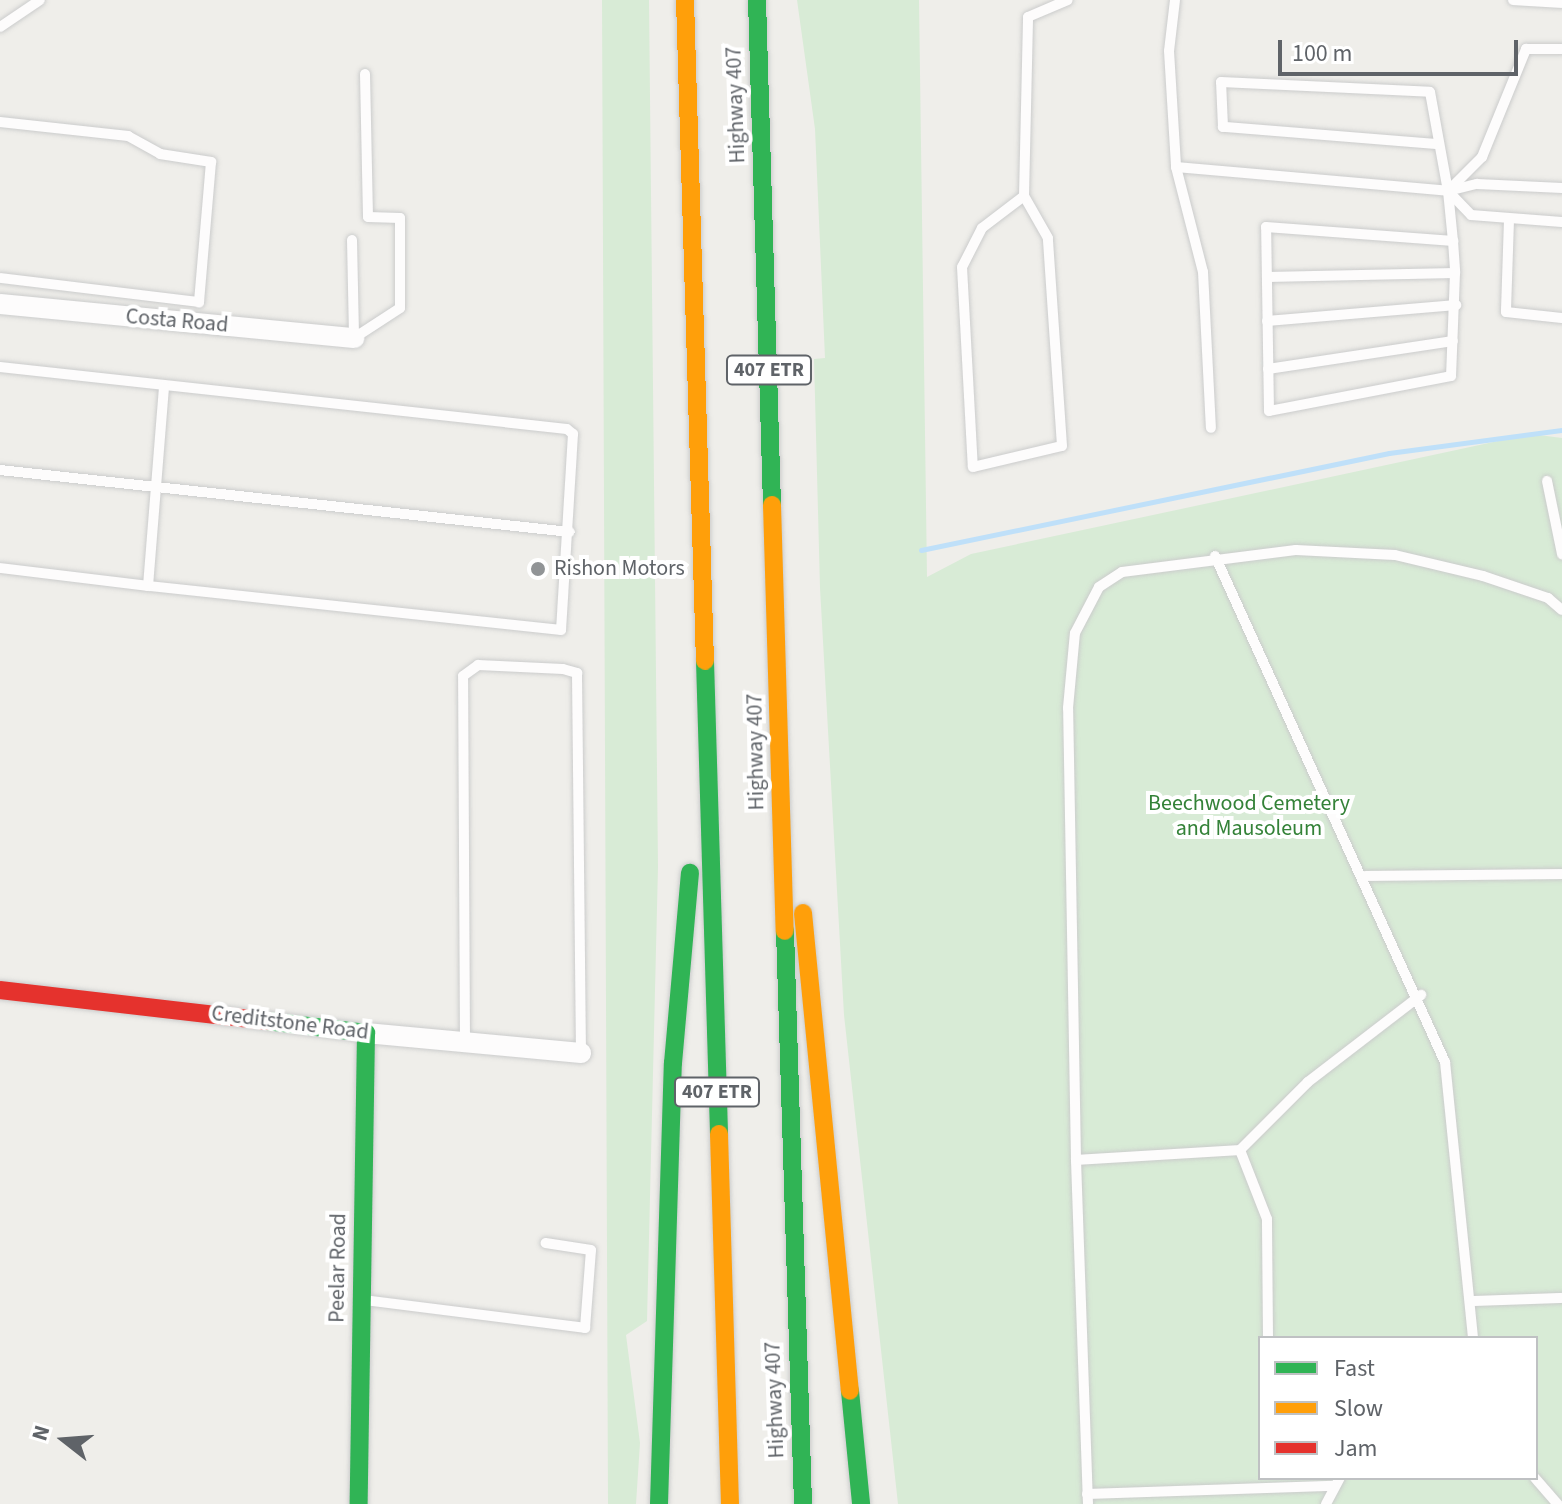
<!DOCTYPE html>
<style>
body{margin:0}
#map{position:relative;width:1562px;height:1504px;overflow:hidden;background:#efeeea;font-family:"Source Sans 3",sans-serif}
div>[style]{position:absolute}
[style*='--x']{left:calc(var(--x)*1px);top:calc(var(--y)*1px);width:calc(var(--w)*1px);rotate:calc(var(--a)*1deg)}
.green>*{inset:0;background:#d8ebd6}
.stream>*{height:5px;margin:-2.5px;padding:0 2.5px;transform-origin:2.5px;border-radius:2.5px;background:#bfe0f9}
.roads{filter:drop-shadow(0 0 2px #cbcccc) drop-shadow(0 0 2px #cbcccc)}
.lane>*{height:10px;margin:-5px;padding:0 5px;transform-origin:5px;border-radius:5px;background:#fdfcfc}
.street>*{height:20px;margin:-10px;padding:0 10px;transform-origin:10px;border-radius:10px;background:#fdfcfc}
.fast>*{height:18px;margin:-9px;padding:0 9px;transform-origin:9px;border-radius:9px;background:#30b455}
.slow>*{height:18px;margin:-9px;padding:0 9px;transform-origin:9px;border-radius:9px;background:#ff9f0a}
.jam>*{height:18px;margin:-9px;padding:0 9px;transform-origin:9px;border-radius:9px;background:#e5322d}
.dots>*{width:22px;height:22px;translate:-50% -50%;box-sizing:border-box;border:4px solid #fff;border-radius:50%}
span{translate:-50% -50%;white-space:nowrap;text-align:center;line-height:1.15;-webkit-text-stroke:8px #fff;paint-order:stroke}
.shield-label span{padding:2px 6px;background:#fff;border:2px solid;border-radius:6px;-webkit-text-stroke-width:0}
.shield-label{font-size:20px;color:#5f6368;font-weight:700}
.street-label{font-size:22px;color:#5f6368}
.poi-label{font-size:22px;color:#5f6368}
.left{translate:0 -50%;text-align:left}
.park-label{font-size:22px;color:#348238}
.legend{position:absolute;left:1258px;top:1336px;width:280px;height:144px;box-sizing:border-box;background:#fff;border:2px solid #bfc1c3;margin:0;padding:10px 14px;list-style:none;font-size:24px;color:#5f6368}
.legend li{display:flex;align-items:center;gap:16px;height:40px}
.legend b{width:40px;border:2px solid #bfc1c3}
.north{position:absolute;left:24px;top:1400px;width:80px;height:80px;-webkit-text-stroke:6px #fff;paint-order:stroke;rotate:287deg;font-size:22px;font-weight:700;line-height:32px;text-align:center;color:#5f6368}
.north::after{content:'';display:block;margin:auto;width:28px;height:36px;background:#5f6368;clip-path:polygon(50% 0,100% 100%,50% 72%,0 100%)}
.scale{position:absolute;left:1278px;top:40px;width:240px;height:36px;box-sizing:border-box;border:4px solid #5f6368;border-top:0;padding-left:10px;font-size:24px;line-height:28px;white-space:nowrap;color:#5f6368;-webkit-text-stroke:6px #fff;paint-order:stroke}
</style>
<div id="map">
<div class="green">
<i style="clip-path:polygon(602px 0,649px 0,658px 867px,647px 1321px,626px 1335px,640px 1443px,636px 1504px,608px 1504px)"></i>
<i style="clip-path:polygon(evenodd,797px 0,919px 0,927px 577px,971px 554px,1531px 434px,1562px 438px,1562px 1504px,898px 1504px,844px 1015px,820px 588px,814px 359px,825px 358px,815px 129px,797px 0,1260px 1338px,1536px 1338px,1536px 1478px,1260px 1478px,1260px 1338px)"></i>
</div>
<div class="stream">
<i style="--x:921;--y:550;--w:478;--a:-11.7"></i>
<i style="--x:1389;--y:453;--w:175;--a:-7.6"></i>
</div>
<div class="roads">
<div class="lane">
<i style="--x:1175;--y:0;--w:51;--a:96.7"></i>
<i style="--x:1169;--y:51;--w:116;--a:86.5"></i>
<i style="--x:1176;--y:167;--w:273;--a:5"></i>
<i style="--x:1448;--y:191;--w:30;--a:-14"></i>
<i style="--x:1477;--y:184;--w:85;--a:2.7"></i>
<i style="--x:1513;--y:0;--w:49;--a:3.5"></i>
<i style="--x:0;--y:27;--w:48;--a:-34"></i>
<i style="--x:0;--y:122;--w:129;--a:6.2"></i>
<i style="--x:128;--y:136;--w:37;--a:29"></i>
<i style="--x:160;--y:154;--w:52;--a:8.9"></i>
<i style="--x:211;--y:162;--w:141;--a:94.9"></i>
<i style="--x:199;--y:302;--w:200;--a:-173.1"></i>
<i style="--x:1436;--y:144;--w:214;--a:-175.4"></i>
<i style="--x:1223;--y:127;--w:45;--a:-92.5"></i>
<i style="--x:1221;--y:82;--w:209;--a:2.7"></i>
<i style="--x:1430;--y:92;--w:101;--a:79.7"></i>
<i style="--x:1448;--y:191;--w:50;--a:84.3"></i>
<i style="--x:1453;--y:241;--w:32;--a:86"></i>
<i style="--x:1455;--y:273;--w:103;--a:92.2"></i>
<i style="--x:1451;--y:376;--w:185;--a:169.1"></i>
<i style="--x:1269;--y:411;--w:184;--a:-90.9"></i>
<i style="--x:1266;--y:227;--w:188;--a:4.3"></i>
<i style="--x:1176;--y:167;--w:108;--a:75.6"></i>
<i style="--x:1203;--y:272;--w:156;--a:87.1"></i>
<i style="--x:1449;--y:190;--w:47;--a:-45"></i>
<i style="--x:1482;--y:157;--w:117;--a:-67.8"></i>
<i style="--x:1526;--y:49;--w:36;--a:0"></i>
<i style="--x:1448;--y:191;--w:33;--a:46"></i>
<i style="--x:1471;--y:215;--w:91;--a:4.4"></i>
<i style="--x:1024;--y:196;--w:53;--a:142.7"></i>
<i style="--x:982;--y:228;--w:44;--a:117.1"></i>
<i style="--x:962;--y:267;--w:200;--a:86.9"></i>
<i style="--x:973;--y:467;--w:91;--a:-13.3"></i>
<i style="--x:1062;--y:446;--w:208;--a:-93.9"></i>
<i style="--x:1048;--y:238;--w:48;--a:-119.7"></i>
<i style="--x:1024;--y:196;--w:179;--a:-88.7"></i>
<i style="--x:1028;--y:17;--w:43;--a:-23"></i>
<i style="--x:1509;--y:220;--w:92;--a:91.9"></i>
<i style="--x:1506;--y:312;--w:56;--a:6.1"></i>
<i style="--x:352;--y:240;--w:98;--a:88.8"></i>
<i style="--x:1267;--y:277;--w:188;--a:-1.2"></i>
<i style="--x:1267;--y:321;--w:190;--a:-4.8"></i>
<i style="--x:354;--y:338;--w:55;--a:-33.1"></i>
<i style="--x:400;--y:308;--w:90;--a:-90"></i>
<i style="--x:400;--y:218;--w:32;--a:-178"></i>
<i style="--x:368;--y:217;--w:143;--a:-91.2"></i>
<i style="--x:0;--y:367;--w:570;--a:6.24"></i>
<i style="--x:567;--y:429;--w:8;--a:40"></i>
<i style="--x:573;--y:434;--w:196;--a:93.5"></i>
<i style="--x:561;--y:630;--w:415;--a:-173.9"></i>
<i style="--x:148;--y:586;--w:200;--a:-85.4"></i>
<i style="--x:1268;--y:369;--w:187;--a:-8.6"></i>
<i style="--x:0;--y:470;--w:573;--a:6.21"></i>
<i style="--x:1547;--y:481;--w:75;--a:78.4"></i>
<i style="--x:1215;--y:556;--w:556;--a:65.56"></i>
<i style="--x:1445;--y:1062;--w:277;--a:84.2"></i>
<i style="--x:0;--y:568;--w:149;--a:6.9"></i>
<i style="--x:1366;--y:876;--w:196;--a:-0.6"></i>
<i style="--x:465;--y:1042;--w:366;--a:-90.3"></i>
<i style="--x:463;--y:676;--w:19;--a:-36"></i>
<i style="--x:478;--y:665;--w:85;--a:2.7"></i>
<i style="--x:563;--y:669;--w:15;--a:16"></i>
<i style="--x:577;--y:673;--w:380;--a:89.4"></i>
<i style="--x:1076;--y:1160;--w:452;--a:-91"></i>
<i style="--x:1068;--y:708;--w:75;--a:-84.7"></i>
<i style="--x:1075;--y:633;--w:52;--a:-62.4"></i>
<i style="--x:1099;--y:587;--w:27;--a:-33"></i>
<i style="--x:1122;--y:572;--w:175;--a:-7.2"></i>
<i style="--x:1296;--y:550;--w:99;--a:2.9"></i>
<i style="--x:1395;--y:555;--w:90;--a:13.4"></i>
<i style="--x:1483;--y:576;--w:69;--a:18.7"></i>
<i style="--x:1548;--y:598;--w:18;--a:41"></i>
<i style="--x:364;--y:1300;--w:223;--a:7.2"></i>
<i style="--x:585;--y:1328;--w:78;--a:-85.6"></i>
<i style="--x:591;--y:1250;--w:46;--a:-171.2"></i>
<i style="--x:1472;--y:1301;--w:90;--a:-1.9"></i>
<i style="--x:1268;--y:1338;--w:119;--a:-90.5"></i>
<i style="--x:1267;--y:1219;--w:74;--a:-111.4"></i>
<i style="--x:1240;--y:1150;--w:96;--a:-45"></i>
<i style="--x:1308;--y:1082;--w:143;--a:-37.6"></i>
<i style="--x:1535;--y:1478;--w:35;--a:49"></i>
<i style="--x:1087;--y:1494;--w:247;--a:-1.9"></i>
<i style="--x:1088;--y:1504;--w:344;--a:-92"></i>
<i style="--x:1076;--y:1160;--w:164;--a:-3.5"></i>
<i style="--x:1326;--y:1504;--w:30;--a:-62"></i>
</div>
<div class="street">
<i style="--x:0;--y:304;--w:356;--a:5.5"></i>
<i style="--x:366;--y:1033;--w:216;--a:5.3"></i>
</div>
<div class="fast">
<i style="--x:757;--y:0;--w:505;--a:88.3"></i>
<i style="--x:705;--y:661;--w:473;--a:88.3"></i>
<i style="--x:785;--y:931;--w:573;--a:88.2"></i>
<i style="--x:267;--y:1021;--w:100;--a:6.9"></i>
<i style="--x:366;--y:1033;--w:471;--a:90.9"></i>
<i style="--x:850;--y:1391;--w:114;--a:84.4"></i>
<i style="--x:659;--y:1504;--w:441;--a:-88.2"></i>
<i style="--x:673;--y:1063;--w:191;--a:-84.9"></i>
</div>
<div class="slow">
<i style="--x:685;--y:0;--w:661;--a:88.27"></i>
<i style="--x:772;--y:505;--w:426;--a:88.3"></i>
<i style="--x:803;--y:913;--w:480;--a:84.4"></i>
<i style="--x:719;--y:1134;--w:370;--a:88.3"></i>
</div>
<div class="jam">
<i style="--x:0;--y:990;--w:269;--a:6.6"></i>
</div>
</div>
<div class="dots">
<i style="left:538px;top:569px;background:#919496"></i>
</div>
<div class="shield-label">
<span style="left:769px;top:370px">407 ETR</span>
<span style="left:717px;top:1092px">407 ETR</span>
</div>
<div class="street-label">
<span style="left:736px;top:105px;rotate:-92deg">Highway 407</span>
<span style="left:177px;top:321px;rotate:5deg">Costa Road</span>
<span style="left:756px;top:752px;rotate:-91deg">Highway 407</span>
<span style="left:290px;top:1023px;rotate:7deg">Creditstone Road</span>
<span style="left:338px;top:1268px;rotate:-89deg">Peelar Road</span>
<span style="left:775px;top:1400px;rotate:-92deg">Highway 407</span>
</div>
<div class="poi-label">
<span class="left" style="left:554px;top:569px">Rishon Motors</span>
</div>
<div class="park-label">
<span style="left:1249px;top:816px">Beechwood Cemetery<br>and Mausoleum</span>
</div>
<ul class="legend">
<li><b style="height:10px;background:#30b455"></b>Fast</li>
<li><b style="height:10px;background:#ff9f0a"></b>Slow</li>
<li><b style="height:10px;background:#e5322d"></b>Jam</li>
</ul>
<div class="north">N</div>
<div class="scale">100 m</div>
</div>
